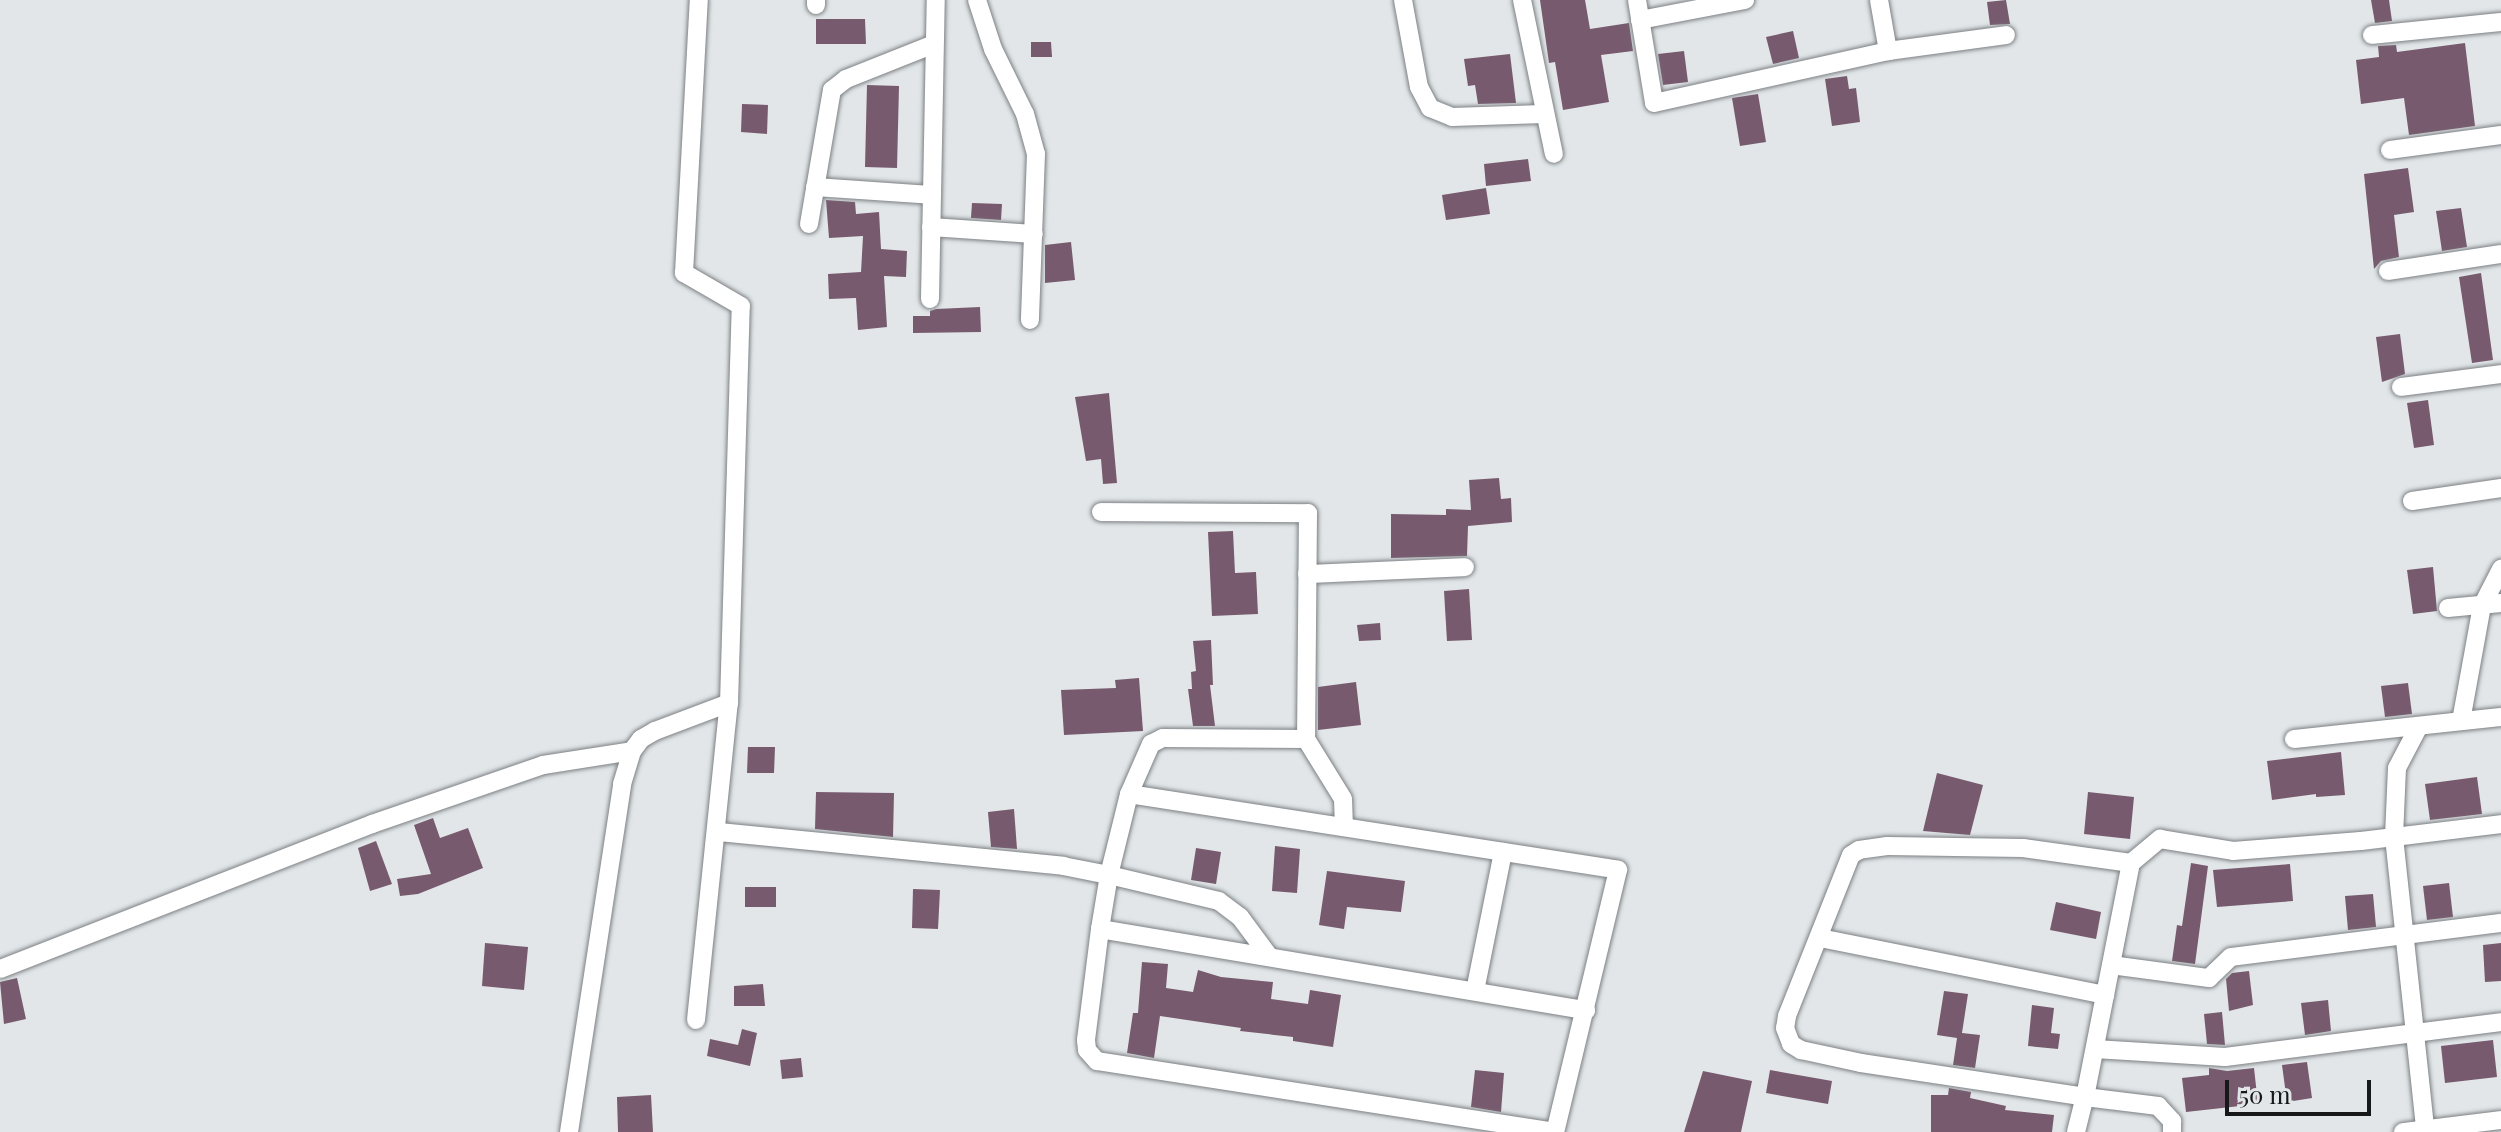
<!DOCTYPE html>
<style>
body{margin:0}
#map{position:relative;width:2501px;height:1132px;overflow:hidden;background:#e2e6e9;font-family:"Playfair Display",serif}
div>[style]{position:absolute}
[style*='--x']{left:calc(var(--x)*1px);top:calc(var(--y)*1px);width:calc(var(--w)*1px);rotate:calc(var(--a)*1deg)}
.building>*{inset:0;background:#775a6e}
.roads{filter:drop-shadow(0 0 2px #7c8083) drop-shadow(0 0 2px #7c8083)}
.street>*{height:18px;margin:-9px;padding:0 9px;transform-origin:9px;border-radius:9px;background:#fff}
span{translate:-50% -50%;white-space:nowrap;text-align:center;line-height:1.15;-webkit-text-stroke:8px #e2e6e9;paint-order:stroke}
.scale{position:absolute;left:2225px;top:1080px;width:146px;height:36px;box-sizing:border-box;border:4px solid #17181a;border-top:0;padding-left:10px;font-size:24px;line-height:28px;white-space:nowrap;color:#17181a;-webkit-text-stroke:6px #e2e6e9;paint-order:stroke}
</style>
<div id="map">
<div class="building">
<i style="clip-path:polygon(1540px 0,1585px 0,1590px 29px,1629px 23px,1633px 51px,1601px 55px,1609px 102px,1563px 110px,1555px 62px,1549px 63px)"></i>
<i style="clip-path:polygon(2006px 0,2010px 24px,1990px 25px,1987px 2px)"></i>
<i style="clip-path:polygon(2371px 0,2389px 0,2392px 21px,2375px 23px)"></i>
<i style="clip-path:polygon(816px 19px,865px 19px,866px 44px,816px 44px)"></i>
<i style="clip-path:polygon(1793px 31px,1799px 58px,1773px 64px,1766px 37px)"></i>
<i style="clip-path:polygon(1031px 42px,1051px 42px,1052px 57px,1031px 57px)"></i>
<i style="clip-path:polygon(2465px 43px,2475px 126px,2409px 135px,2404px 98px,2361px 104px,2356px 60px,2379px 57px,2378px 46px,2396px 45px,2397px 52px)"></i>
<i style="clip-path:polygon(1684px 51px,1688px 82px,1663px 85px,1658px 54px)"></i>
<i style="clip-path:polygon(1510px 54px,1516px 103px,1478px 104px,1475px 85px,1468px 86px,1464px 59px)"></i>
<i style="clip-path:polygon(1847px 76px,1849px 89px,1856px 88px,1860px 122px,1832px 126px,1825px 79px)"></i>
<i style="clip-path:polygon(867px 85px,899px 86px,897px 168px,865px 167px)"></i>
<i style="clip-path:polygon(1758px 94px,1766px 142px,1740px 146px,1732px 98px)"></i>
<i style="clip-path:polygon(742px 104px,768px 105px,767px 134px,741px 132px)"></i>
<i style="clip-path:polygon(1528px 159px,1531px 181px,1486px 186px,1484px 164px)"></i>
<i style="clip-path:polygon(2408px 168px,2414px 212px,2394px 215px,2399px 257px,2381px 261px,2374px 269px,2364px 174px)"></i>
<i style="clip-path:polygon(1486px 188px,1490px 214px,1446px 220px,1442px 195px)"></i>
<i style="clip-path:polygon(826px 200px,855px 202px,856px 214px,879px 212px,881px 249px,907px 251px,906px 277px,884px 276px,887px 327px,858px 330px,856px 298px,829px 299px,828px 274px,861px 272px,863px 236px,829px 238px)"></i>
<i style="clip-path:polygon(972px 203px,1002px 204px,1001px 220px,971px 218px)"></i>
<i style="clip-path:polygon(2461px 208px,2467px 247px,2442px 251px,2436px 211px)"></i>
<i style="clip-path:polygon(1071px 242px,1075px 280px,1045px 283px,1045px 245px)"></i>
<i style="clip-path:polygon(2481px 273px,2493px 360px,2472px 363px,2459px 277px)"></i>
<i style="clip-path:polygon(980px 307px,981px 332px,913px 333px,913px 316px,930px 316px,930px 311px,936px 309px)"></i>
<i style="clip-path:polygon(2400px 334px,2405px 374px,2382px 382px,2376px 337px)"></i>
<i style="clip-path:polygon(1109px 393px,1117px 483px,1103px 484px,1101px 459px,1086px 461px,1075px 397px)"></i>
<i style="clip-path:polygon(2428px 400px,2434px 445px,2414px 448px,2407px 403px)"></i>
<i style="clip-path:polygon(1499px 478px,1501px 499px,1511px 498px,1512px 522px,1468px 526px,1467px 556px,1391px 558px,1391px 514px,1446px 515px,1446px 509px,1471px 510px,1469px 480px)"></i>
<i style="clip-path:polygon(1233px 531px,1235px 573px,1256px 572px,1258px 614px,1212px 616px,1208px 532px)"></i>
<i style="clip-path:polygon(2433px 567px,2437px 611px,2413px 614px,2407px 570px)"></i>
<i style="clip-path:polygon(1469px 589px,1472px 640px,1447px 641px,1444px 591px)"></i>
<i style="clip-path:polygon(1380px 623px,1381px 640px,1359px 641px,1357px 625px)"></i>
<i style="clip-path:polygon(1211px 640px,1213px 685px,1210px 685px,1215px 726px,1193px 726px,1188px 689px,1192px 689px,1191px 672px,1196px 671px,1193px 641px)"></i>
<i style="clip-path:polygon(1139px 678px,1143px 731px,1064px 735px,1061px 690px,1116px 688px,1115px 680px)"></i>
<i style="clip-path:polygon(1356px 682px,1361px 725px,1318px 730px,1318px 687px)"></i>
<i style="clip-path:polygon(2408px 683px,2412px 714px,2385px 717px,2381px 686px)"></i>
<i style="clip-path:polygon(748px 747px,775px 747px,774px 773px,747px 773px)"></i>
<i style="clip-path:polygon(2341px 752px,2345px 795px,2316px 797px,2316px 794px,2272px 800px,2267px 761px)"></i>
<i style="clip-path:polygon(1937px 773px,1983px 785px,1970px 835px,1923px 831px)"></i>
<i style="clip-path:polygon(2477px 777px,2482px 814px,2430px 820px,2425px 784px)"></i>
<i style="clip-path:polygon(816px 792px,894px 793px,893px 837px,815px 829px)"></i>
<i style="clip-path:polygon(2088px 792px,2134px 797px,2130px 839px,2084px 834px)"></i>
<i style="clip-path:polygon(1014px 809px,1017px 849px,991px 847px,988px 812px)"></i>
<i style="clip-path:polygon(433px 818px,440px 838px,468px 828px,483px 868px,418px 894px,400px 896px,397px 879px,431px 874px,414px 825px)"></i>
<i style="clip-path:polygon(376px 841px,392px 884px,370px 891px,358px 848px)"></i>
<i style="clip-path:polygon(1275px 846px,1300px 849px,1297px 893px,1272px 891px)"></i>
<i style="clip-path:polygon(1196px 848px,1221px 852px,1216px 884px,1191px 880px)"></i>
<i style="clip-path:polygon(2191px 863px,2208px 866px,2195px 964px,2172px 961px,2177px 925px,2182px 926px)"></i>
<i style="clip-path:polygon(2290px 864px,2293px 901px,2217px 907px,2213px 870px)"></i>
<i style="clip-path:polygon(1327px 871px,1405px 881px,1401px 912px,1347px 907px,1344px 929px,1319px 925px)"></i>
<i style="clip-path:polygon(2449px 883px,2453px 917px,2427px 920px,2423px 886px)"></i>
<i style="clip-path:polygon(745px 887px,776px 887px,776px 907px,745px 907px)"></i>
<i style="clip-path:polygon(913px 889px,940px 890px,938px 929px,912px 928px)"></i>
<i style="clip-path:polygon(2373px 894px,2376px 927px,2348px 930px,2345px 896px)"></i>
<i style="clip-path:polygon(2056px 902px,2101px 912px,2096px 939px,2050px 930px)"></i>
<i style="clip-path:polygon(485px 943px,528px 947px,524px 990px,482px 986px)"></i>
<i style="clip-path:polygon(2501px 943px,2501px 981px,2485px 982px,2483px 945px)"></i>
<i style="clip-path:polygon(1142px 962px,1168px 964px,1166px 988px,1193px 992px,1198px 970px,1221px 977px,1273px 982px,1271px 999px,1308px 1004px,1310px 990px,1341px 995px,1333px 1047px,1293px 1041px,1293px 1037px,1240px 1031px,1241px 1028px,1160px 1016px,1154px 1058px,1127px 1053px,1133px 1013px,1138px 1013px)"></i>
<i style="clip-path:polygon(2249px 971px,2253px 1005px,2229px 1011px,2226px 979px,2232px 973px)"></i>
<i style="clip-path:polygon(17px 978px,26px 1019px,4px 1024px,0 982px)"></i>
<i style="clip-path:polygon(763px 984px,765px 1006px,734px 1006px,734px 986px)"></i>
<i style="clip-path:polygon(1944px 991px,1968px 994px,1962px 1033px,1980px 1035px,1975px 1068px,1953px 1065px,1957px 1038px,1937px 1035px)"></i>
<i style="clip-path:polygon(2328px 1000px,2331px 1031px,2305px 1035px,2301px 1003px)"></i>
<i style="clip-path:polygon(2032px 1005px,2054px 1008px,2051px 1033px,2060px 1034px,2058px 1049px,2028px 1046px)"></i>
<i style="clip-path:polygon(2222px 1012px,2225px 1045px,2207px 1044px,2204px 1014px)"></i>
<i style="clip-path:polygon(742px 1029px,757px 1033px,750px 1066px,707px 1056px,710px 1039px,738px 1045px)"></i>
<i style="clip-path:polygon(2493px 1040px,2497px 1077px,2445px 1083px,2441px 1046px)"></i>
<i style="clip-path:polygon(801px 1058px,803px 1077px,782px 1079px,780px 1060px)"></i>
<i style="clip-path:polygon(2307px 1062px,2312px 1098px,2287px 1102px,2282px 1065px)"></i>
<i style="clip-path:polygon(2209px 1068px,2227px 1071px,2254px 1068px,2258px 1104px,2186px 1112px,2182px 1078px,2209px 1075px)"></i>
<i style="clip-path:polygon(1475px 1070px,1504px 1073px,1501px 1112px,1471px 1107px)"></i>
<i style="clip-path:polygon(1770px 1070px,1832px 1081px,1828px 1104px,1766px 1093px)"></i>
<i style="clip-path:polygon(1703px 1071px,1752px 1081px,1741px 1132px,1684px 1132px)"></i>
<i style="clip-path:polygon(1949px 1088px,1971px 1092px,1970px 1098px,2006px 1106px,2005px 1110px,2054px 1115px,2052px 1132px,1931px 1132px,1931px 1095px,1948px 1095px)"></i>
<i style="clip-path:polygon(651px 1095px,653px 1132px,618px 1132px,617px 1097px)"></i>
</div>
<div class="roads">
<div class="street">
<i style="--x:977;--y:0;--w:52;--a:71.9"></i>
<i style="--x:993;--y:49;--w:72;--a:63.8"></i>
<i style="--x:1025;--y:114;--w:41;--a:74.6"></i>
<i style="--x:1036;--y:154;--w:166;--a:92.1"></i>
<i style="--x:1403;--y:0;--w:88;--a:79.6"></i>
<i style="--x:1419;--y:87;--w:24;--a:62"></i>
<i style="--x:1430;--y:108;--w:24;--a:22"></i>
<i style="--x:1452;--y:117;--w:92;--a:-1.9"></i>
<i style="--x:1522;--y:0;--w:157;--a:78.3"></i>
<i style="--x:1637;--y:0;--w:104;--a:80.6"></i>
<i style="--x:1654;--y:103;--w:240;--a:-12.5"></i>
<i style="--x:1888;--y:51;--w:119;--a:-7.7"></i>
<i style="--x:1879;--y:0;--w:52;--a:80"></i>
<i style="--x:816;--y:5;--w:5;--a:-90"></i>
<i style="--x:1640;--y:20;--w:107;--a:-10.8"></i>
<i style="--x:2372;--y:35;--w:130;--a:-5.8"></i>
<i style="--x:2390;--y:150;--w:112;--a:-7.7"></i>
<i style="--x:815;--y:187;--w:116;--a:3.9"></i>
<i style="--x:809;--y:224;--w:136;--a:-80.3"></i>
<i style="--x:832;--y:90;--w:18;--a:-38"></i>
<i style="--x:846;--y:79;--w:95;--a:-21.7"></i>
<i style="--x:931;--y:227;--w:103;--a:3.9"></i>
<i style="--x:2388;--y:271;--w:114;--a:-8.6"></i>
<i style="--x:930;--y:299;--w:299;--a:-88.9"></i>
<i style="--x:2401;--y:387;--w:101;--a:-7.4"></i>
<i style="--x:2412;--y:501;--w:90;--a:-8.3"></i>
<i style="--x:1101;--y:512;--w:207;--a:0.3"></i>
<i style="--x:1308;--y:513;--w:226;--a:90.5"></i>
<i style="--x:1306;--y:739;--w:70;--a:58.3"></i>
<i style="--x:1343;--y:799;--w:28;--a:88"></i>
<i style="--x:1307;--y:574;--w:158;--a:-2.5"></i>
<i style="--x:2448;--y:608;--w:53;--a:-5.4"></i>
<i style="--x:2461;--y:721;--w:117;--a:-79.7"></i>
<i style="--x:2482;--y:606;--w:42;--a:-62.8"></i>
<i style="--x:2419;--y:726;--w:47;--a:117.6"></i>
<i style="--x:2397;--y:768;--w:69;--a:92.5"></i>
<i style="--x:2394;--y:837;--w:294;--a:83.9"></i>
<i style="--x:2294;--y:739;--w:208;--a:-6.1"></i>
<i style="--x:1129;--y:794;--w:55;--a:-66.3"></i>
<i style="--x:1151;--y:744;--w:13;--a:-27"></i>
<i style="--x:1163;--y:738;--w:143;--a:0.4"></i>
<i style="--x:719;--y:832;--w:346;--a:5.6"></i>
<i style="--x:1063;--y:866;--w:47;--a:11.1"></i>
<i style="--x:1109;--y:875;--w:83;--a:-76.1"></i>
<i style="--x:1129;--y:794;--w:495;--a:8.8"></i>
<i style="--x:1618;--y:870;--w:269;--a:103.5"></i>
<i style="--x:2131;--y:863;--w:38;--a:-40"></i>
<i style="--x:2160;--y:839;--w:74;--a:9.3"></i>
<i style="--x:2233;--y:851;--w:128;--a:-4.5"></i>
<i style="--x:2361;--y:841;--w:141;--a:-6.9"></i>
<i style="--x:1100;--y:929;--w:112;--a:97.2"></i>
<i style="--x:1086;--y:1040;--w:10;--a:84"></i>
<i style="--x:1087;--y:1050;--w:15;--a:48"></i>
<i style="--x:1097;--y:1061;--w:461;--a:8.8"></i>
<i style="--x:1820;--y:938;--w:291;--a:11.3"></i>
<i style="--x:1269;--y:956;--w:49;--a:-126.6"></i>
<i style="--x:1240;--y:917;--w:26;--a:-143"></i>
<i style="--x:1219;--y:901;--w:113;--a:-166.7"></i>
<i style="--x:1109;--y:875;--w:55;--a:99.5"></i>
<i style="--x:1100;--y:929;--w:493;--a:9.5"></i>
<i style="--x:2111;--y:965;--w:99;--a:7.6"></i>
<i style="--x:2209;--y:978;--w:30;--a:-44"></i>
<i style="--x:2231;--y:957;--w:272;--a:-7.2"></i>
<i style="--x:0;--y:969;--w:399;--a:-21.3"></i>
<i style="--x:372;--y:824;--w:181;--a:-19"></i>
<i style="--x:543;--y:765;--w:90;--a:-8.9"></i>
<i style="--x:1475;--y:991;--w:142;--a:-78.6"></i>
<i style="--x:696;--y:1020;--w:319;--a:-84.1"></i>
<i style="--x:2095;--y:1049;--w:130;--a:3.5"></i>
<i style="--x:2225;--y:1057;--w:278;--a:-7.2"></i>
<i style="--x:569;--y:1132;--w:352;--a:-81.3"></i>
<i style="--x:622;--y:784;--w:34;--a:-73"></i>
<i style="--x:632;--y:751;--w:15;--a:-53"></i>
<i style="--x:641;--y:739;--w:16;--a:-30"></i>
<i style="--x:655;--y:731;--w:79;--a:-20.7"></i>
<i style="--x:729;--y:703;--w:397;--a:-88.3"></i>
<i style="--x:741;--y:306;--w:66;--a:-149.9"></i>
<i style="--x:684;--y:273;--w:273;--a:-86.9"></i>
<i style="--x:2076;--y:1132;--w:36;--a:-76"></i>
<i style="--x:2085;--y:1097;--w:238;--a:-78.9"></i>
<i style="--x:2131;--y:863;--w:109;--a:-172.1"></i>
<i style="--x:2023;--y:848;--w:136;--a:-179.2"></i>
<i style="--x:1887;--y:846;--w:28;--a:172"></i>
<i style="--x:1859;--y:850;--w:9;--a:148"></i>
<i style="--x:1851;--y:855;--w:173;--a:111.7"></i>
<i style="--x:1787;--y:1016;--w:12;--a:99"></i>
<i style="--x:1785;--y:1028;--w:17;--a:69"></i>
<i style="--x:1791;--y:1044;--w:12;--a:31"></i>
<i style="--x:1801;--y:1050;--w:61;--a:12.2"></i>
<i style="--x:1861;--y:1063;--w:227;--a:8.6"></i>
<i style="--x:2085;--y:1097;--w:74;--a:7"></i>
<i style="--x:2158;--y:1106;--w:21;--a:47"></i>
<i style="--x:2172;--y:1121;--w:11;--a:90"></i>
<i style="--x:2403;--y:1132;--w:99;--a:-7"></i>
</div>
</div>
<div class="scale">50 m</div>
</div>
